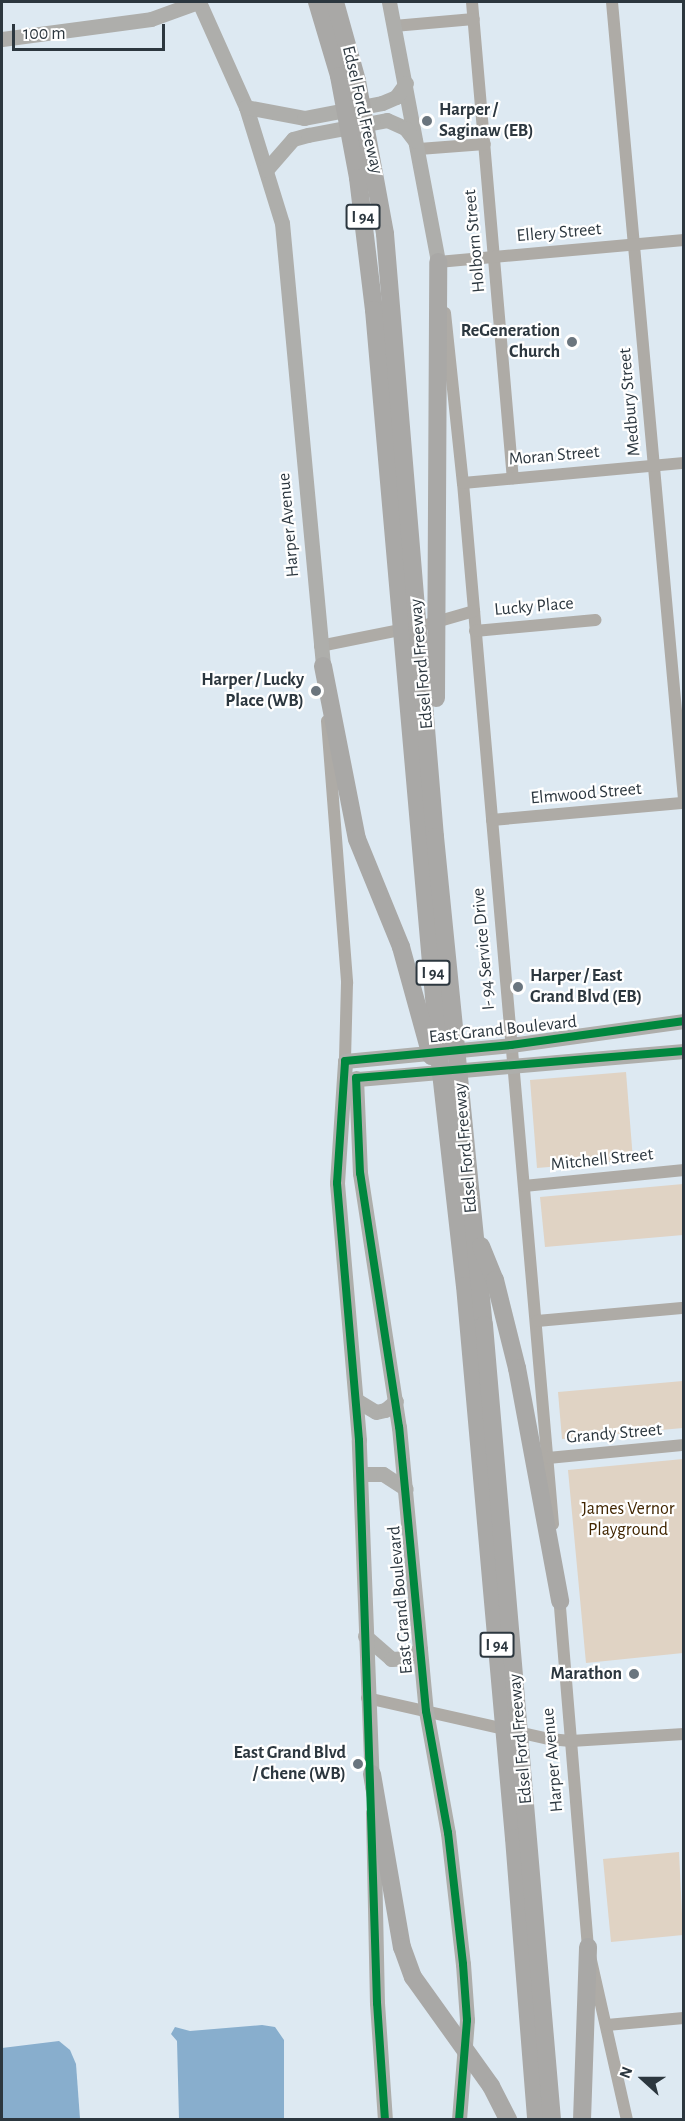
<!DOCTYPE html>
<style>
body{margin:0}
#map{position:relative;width:685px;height:2121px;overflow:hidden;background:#dde9f2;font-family:"Alegreya Sans",sans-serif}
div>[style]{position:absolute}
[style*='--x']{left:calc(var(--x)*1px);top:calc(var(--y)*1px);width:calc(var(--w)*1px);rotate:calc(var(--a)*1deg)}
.green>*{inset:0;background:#e0d3c4}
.water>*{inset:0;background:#88aecd}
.minor>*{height:12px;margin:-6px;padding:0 6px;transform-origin:6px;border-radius:6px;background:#aeaba6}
.major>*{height:15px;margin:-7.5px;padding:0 7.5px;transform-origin:7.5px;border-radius:7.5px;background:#aeaeab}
.highway>*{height:18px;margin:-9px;padding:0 9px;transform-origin:9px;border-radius:9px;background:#a9a8a6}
.cycleway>*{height:8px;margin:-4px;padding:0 4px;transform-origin:4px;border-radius:4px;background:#00873e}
.dots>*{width:16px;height:16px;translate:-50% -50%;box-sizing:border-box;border:3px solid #fff;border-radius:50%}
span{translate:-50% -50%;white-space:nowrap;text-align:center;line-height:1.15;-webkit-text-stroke:4.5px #fff;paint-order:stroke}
.shield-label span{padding:2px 4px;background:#fff;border:2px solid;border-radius:4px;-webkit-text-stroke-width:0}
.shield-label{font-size:16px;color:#2c373f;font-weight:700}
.street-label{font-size:18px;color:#2c373f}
.poi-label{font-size:18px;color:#2c373f;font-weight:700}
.left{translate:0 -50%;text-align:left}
.right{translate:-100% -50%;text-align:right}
.park-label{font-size:18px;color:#412500}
.frame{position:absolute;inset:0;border:3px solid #2c373f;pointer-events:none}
.north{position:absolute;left:613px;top:2049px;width:60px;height:60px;-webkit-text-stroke:4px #fff;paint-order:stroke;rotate:291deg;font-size:16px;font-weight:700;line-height:24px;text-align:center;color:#2c373f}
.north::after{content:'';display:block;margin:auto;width:21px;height:27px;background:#2c373f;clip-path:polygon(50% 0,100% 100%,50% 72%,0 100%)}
.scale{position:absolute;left:12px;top:24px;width:153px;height:27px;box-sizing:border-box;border:3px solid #2c373f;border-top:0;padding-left:8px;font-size:18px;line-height:21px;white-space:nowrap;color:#2c373f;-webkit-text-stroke:4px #fff;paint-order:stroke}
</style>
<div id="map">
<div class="green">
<i style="clip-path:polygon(626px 1072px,633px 1160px,537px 1168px,530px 1080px)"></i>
<i style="clip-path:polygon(683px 1184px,683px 1235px,545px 1247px,540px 1197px)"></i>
<i style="clip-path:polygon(683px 1381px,683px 1428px,562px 1439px,558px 1392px)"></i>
<i style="clip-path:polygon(683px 1459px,683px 1653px,586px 1663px,568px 1470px)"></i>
<i style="clip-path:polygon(679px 1852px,683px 1935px,611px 1942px,603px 1859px)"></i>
</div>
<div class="water">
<i style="clip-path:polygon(262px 2025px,275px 2027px,284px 2040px,284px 2119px,179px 2119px,177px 2041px,171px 2034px,175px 2027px,190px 2031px)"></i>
<i style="clip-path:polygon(59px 2041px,70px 2050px,76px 2064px,80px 2119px,2px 2119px,2px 2048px)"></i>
</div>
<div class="minor">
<i style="--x:472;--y:2;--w:478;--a:85.1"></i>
<i style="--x:612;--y:2;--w:801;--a:84.84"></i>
<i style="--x:394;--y:26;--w:80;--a:-5"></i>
<i style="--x:419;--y:149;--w:66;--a:-4.3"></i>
<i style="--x:439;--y:269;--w:7;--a:-98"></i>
<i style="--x:438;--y:262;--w:247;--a:-5.1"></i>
<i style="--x:445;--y:313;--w:171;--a:84"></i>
<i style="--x:463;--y:483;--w:1045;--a:85.06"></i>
<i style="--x:463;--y:483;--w:222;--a:-5.2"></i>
<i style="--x:429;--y:624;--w:47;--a:-16.1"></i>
<i style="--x:475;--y:631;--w:121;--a:-5.2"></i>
<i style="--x:320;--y:646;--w:91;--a:-11.4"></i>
<i style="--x:327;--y:721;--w:263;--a:85.6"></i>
<i style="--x:347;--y:983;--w:78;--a:91.5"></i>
<i style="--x:492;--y:820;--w:193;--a:-5.1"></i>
<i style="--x:524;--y:1186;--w:161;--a:-5.7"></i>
<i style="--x:537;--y:1321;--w:148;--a:-5.1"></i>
<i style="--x:548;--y:1458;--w:137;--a:-5.5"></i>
<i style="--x:559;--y:1595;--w:353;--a:85.3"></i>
<i style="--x:588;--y:1947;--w:177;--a:77.3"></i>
<i style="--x:367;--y:1698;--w:187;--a:12.7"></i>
<i style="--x:549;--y:1739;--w:22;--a:5"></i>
<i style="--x:571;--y:1741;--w:113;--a:-3.5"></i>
<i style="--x:607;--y:2025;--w:77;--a:-5.2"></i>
</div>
<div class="major">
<i style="--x:199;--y:2;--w:115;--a:65.9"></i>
<i style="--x:246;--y:107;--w:121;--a:72.8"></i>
<i style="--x:282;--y:223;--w:445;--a:84.7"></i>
<i style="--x:389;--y:2;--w:265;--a:79.3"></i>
<i style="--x:2;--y:39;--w:150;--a:-7.6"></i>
<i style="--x:151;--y:19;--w:50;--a:-19.9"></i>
<i style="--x:246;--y:107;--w:59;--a:10.7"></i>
<i style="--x:304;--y:118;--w:79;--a:-10.9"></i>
<i style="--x:382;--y:103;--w:15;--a:-23"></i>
<i style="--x:396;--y:97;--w:17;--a:-54"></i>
<i style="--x:266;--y:170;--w:41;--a:-48.9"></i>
<i style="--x:293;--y:139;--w:16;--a:-15"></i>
<i style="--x:308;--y:135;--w:80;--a:-10.8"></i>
<i style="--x:387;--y:120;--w:20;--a:24"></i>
<i style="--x:405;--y:128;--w:16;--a:52"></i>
<i style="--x:356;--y:1078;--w:95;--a:87.6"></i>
<i style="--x:360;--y:1173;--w:257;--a:81.3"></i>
<i style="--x:399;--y:1427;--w:285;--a:84.6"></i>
<i style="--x:426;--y:1711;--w:124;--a:79.8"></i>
<i style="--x:448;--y:1833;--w:132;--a:83.5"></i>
<i style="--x:463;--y:1964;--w:56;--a:85.9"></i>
<i style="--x:467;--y:2020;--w:100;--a:94.6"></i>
<i style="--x:346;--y:1080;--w:339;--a:-4.9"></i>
<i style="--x:356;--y:1400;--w:23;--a:31"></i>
<i style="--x:376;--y:1412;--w:9;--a:-13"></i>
<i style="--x:385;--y:1410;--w:14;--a:-39"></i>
<i style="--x:360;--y:1474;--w:23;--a:0"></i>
<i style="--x:383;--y:1474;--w:27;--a:33"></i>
<i style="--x:365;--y:1636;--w:35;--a:41"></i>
<i style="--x:391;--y:1659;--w:17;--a:-3"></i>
<i style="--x:408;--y:1658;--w:15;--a:-37"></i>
<i style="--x:372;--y:1786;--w:346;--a:-92.2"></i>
<i style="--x:359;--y:1440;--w:258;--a:-94.9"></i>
<i style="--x:337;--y:1183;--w:122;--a:-86.2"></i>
<i style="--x:345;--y:1061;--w:167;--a:-5.5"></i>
<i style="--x:511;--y:1045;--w:175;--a:-7.9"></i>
<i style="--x:373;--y:1813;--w:190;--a:88.8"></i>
<i style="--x:377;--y:2003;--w:117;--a:86.1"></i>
</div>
<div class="highway">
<i style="--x:317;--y:2;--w:77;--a:73.4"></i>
<i style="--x:339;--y:76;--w:104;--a:79.4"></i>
<i style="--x:358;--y:178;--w:133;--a:83.1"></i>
<i style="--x:374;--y:310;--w:748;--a:85.01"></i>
<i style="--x:439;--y:1055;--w:232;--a:83.6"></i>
<i style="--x:465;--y:1286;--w:554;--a:84.93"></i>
<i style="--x:514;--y:1838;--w:283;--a:85.5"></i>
<i style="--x:335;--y:2;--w:82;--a:74.4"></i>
<i style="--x:357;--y:81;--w:156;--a:79.6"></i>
<i style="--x:385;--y:234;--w:605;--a:85.26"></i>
<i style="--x:435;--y:837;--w:490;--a:84.3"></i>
<i style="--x:484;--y:1325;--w:798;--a:85.11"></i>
<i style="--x:323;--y:666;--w:176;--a:78.9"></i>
<i style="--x:357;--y:839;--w:117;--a:67.8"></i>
<i style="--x:401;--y:947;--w:113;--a:74.6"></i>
<i style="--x:436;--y:698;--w:436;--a:-89.7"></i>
<i style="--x:481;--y:1246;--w:37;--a:68"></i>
<i style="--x:495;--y:1280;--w:91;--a:76"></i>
<i style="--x:517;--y:1368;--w:237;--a:79.5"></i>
<i style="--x:372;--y:1774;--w:176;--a:80.2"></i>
<i style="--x:402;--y:1947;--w:32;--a:70"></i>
<i style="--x:413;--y:1977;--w:134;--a:54.4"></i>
<i style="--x:491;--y:2086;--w:38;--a:63"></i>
<i style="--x:582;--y:2120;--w:173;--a:-88"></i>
</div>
<div class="cycleway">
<i style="--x:385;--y:2120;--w:117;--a:-93.9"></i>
<i style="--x:377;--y:2003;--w:563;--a:-91.83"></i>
<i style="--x:359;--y:1440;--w:258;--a:-94.9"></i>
<i style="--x:337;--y:1183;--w:122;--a:-86.2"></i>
<i style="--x:345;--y:1061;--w:167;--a:-5.5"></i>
<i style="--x:511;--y:1045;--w:175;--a:-7.9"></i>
<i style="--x:459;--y:2120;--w:100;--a:-85.4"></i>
<i style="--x:467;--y:2020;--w:56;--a:-94.1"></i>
<i style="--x:463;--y:1964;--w:132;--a:-96.5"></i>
<i style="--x:448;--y:1833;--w:124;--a:-100.2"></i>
<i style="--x:426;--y:1711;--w:285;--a:-95.4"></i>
<i style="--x:399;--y:1427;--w:257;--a:-98.7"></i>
<i style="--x:360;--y:1173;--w:95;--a:-92.4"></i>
<i style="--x:356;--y:1078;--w:329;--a:-4.7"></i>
</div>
<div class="dots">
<i style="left:427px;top:121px;background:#6a757e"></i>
<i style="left:572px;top:342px;background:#6a757e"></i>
<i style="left:316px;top:691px;background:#6a757e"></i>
<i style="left:518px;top:987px;background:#6a757e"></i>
<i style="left:634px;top:1674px;background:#6a757e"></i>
<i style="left:358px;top:1764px;background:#6a757e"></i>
</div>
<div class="shield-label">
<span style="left:363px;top:217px">I 94</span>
<span style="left:433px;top:973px">I 94</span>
<span style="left:497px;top:1645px">I 94</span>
</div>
<div class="street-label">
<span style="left:362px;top:110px;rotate:77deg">Edsel Ford Freeway</span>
<span style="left:559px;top:233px;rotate:-5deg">Ellery Street</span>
<span style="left:475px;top:241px;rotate:-95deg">Holborn Street</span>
<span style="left:630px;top:402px;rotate:-95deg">Medbury Street</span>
<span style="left:554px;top:456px;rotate:-5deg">Moran Street</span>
<span style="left:289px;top:525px;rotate:-95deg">Harper Avenue</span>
<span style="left:534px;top:607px;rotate:-5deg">Lucky Place</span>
<span style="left:422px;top:664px;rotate:-95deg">Edsel Ford Freeway</span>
<span style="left:586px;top:794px;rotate:-5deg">Elmwood Street</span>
<span style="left:484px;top:949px;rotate:-95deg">I- 94 Service Drive</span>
<span style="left:503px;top:1030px;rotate:-6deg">East Grand Boulevard</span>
<span style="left:466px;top:1148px;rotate:-95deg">Edsel Ford Freeway</span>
<span style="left:602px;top:1160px;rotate:-6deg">Mitchell Street</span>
<span style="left:614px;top:1434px;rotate:-5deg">Grandy Street</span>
<span style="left:401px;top:1600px;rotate:-95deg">East Grand Boulevard</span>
<span style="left:521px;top:1739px;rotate:-95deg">Edsel Ford Freeway</span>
<span style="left:553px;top:1760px;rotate:-95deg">Harper Avenue</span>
</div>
<div class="poi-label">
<span class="left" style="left:439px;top:121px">Harper /<br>Saginaw (EB)</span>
<span class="right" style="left:560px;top:342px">ReGeneration<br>Church</span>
<span class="right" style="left:304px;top:691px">Harper / Lucky<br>Place (WB)</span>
<span class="left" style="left:530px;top:987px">Harper / East<br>Grand Blvd (EB)</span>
<span class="right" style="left:622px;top:1674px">Marathon</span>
<span class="right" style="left:346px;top:1764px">East Grand Blvd<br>/ Chene (WB)</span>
</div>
<div class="park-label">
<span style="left:628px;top:1520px">James Vernor<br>Playground</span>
</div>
<div class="frame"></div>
<div class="north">N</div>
<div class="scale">100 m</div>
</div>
